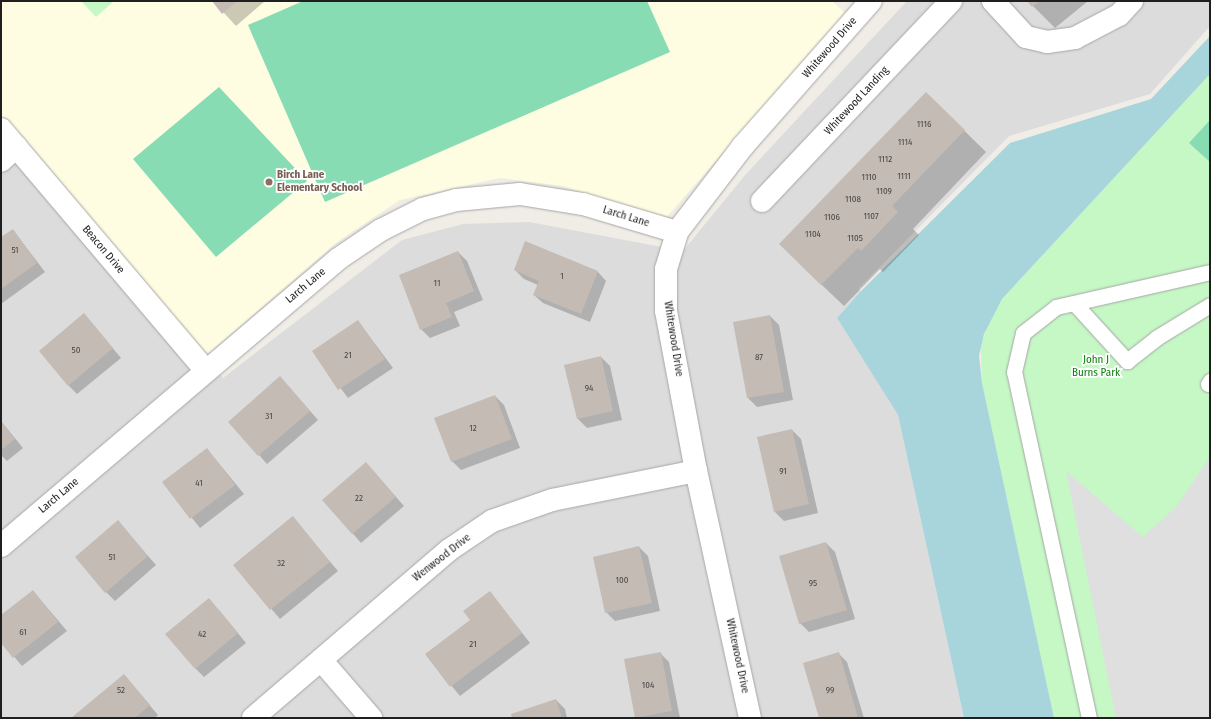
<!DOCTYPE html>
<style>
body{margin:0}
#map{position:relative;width:1211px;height:719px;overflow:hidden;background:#f0ece6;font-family:"Fira Sans Condensed",sans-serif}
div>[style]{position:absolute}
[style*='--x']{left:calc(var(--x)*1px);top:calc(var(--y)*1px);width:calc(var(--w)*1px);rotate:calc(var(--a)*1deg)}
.residential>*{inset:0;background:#dddcdc}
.education>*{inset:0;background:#fefce1}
.park>*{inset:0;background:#c5f8c5}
.pitch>*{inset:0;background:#87dcb4}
.parking>*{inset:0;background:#dfdfdf}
.water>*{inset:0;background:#a8d4dc}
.shadow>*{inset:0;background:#0003}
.building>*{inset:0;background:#c4bbb5}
.roads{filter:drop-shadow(0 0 1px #a6a6a6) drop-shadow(0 0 1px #a6a6a6)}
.service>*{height:15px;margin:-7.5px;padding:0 7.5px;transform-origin:7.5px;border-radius:7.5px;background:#fff}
.minor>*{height:22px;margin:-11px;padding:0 11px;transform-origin:11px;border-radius:11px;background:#fff}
.dots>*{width:11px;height:11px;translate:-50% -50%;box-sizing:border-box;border:2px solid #fff;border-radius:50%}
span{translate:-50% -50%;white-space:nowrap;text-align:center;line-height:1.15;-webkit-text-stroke:3.5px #fff;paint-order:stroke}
.number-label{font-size:9px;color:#484644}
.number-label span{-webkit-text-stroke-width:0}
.street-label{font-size:11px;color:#1f1f1f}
.education-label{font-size:11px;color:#785e54;font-weight:700}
.left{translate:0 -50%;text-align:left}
.park-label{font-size:11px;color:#0f7b10}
.frame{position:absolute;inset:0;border:2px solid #1f1f1f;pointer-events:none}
</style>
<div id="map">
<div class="residential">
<i style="clip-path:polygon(907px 1px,1210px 1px,1210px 26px,1150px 94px,1009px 136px,858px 289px,861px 291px,837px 318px,898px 415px,964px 718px,1px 718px,1px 118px,223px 378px,402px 240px,463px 224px,529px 222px,683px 251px,746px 174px)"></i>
</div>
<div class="education">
<i style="clip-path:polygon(1px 1px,832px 1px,845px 13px,665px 219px,563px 186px,500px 178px,400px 200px,337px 242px,204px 357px,1px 119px)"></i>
</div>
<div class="park">
<i style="clip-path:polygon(81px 1px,114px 1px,96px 17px)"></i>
<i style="clip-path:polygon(1210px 74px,1210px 718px,1054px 718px,982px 383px,981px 345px,989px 322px,1002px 299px)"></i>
</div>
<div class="pitch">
<i style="clip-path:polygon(303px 1px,647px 1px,670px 52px,325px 202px,248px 25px)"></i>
<i style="clip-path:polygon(219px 87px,307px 181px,216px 257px,133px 159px)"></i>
<i style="clip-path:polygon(1210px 120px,1210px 162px,1189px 143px)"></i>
</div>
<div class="parking">
<i style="clip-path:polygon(1210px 457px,1210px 718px,1116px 718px,1066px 471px,1143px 537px,1176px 507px)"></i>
</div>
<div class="water">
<i style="clip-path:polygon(1210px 36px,1210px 74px,1002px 299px,984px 334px,979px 356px,982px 383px,1054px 718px,964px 718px,898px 415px,837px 318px,861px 291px,1010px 143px,1151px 99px)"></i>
</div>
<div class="shadow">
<i style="clip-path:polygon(213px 1px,265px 1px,236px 26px)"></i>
<i style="clip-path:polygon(1028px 1px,1088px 1px,1055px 28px)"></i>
<i style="clip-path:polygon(926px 93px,986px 152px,913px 229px,919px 235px,883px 272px,880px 269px,844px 306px,802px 266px)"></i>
<i style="clip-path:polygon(13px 230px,45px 272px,1px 304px,1px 238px)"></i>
<i style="clip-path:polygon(458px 252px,467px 261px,483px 300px,454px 312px,460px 326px,430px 338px,421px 329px)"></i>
<i style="clip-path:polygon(515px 270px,598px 272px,606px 281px,590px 322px,543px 303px,534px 295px,538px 285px,524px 279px)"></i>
<i style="clip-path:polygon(84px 314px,121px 358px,77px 394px,68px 385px)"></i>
<i style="clip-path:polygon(770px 316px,779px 325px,793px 400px,757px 407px,748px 398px)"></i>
<i style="clip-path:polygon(358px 321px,393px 368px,348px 398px,313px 351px)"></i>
<i style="clip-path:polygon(601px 357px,610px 366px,622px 420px,587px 428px,578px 419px,566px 366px)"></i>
<i style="clip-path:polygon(289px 387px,318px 420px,267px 464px,259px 455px)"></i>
<i style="clip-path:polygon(495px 396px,504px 405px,520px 448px,461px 470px,452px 461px)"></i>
<i style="clip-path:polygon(1px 421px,23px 448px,7px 461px,1px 455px)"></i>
<i style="clip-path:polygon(792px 430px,801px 439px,818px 513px,784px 521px,775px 512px)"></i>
<i style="clip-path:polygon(207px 449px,244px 494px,200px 528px,163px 482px)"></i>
<i style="clip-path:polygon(366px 463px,404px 506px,361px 543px,324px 500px)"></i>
<i style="clip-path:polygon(292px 517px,338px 571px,280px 619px,234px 565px)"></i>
<i style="clip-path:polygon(118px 522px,156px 565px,115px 601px,106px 592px)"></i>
<i style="clip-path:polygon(826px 543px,835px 552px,855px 619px,809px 632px,800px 623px)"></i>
<i style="clip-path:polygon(639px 547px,648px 556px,660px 611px,615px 621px,606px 612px)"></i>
<i style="clip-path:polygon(33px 591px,67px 631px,22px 666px,1px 641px,1px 616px)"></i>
<i style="clip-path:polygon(490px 592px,530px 643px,460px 696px,426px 655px,472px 620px)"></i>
<i style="clip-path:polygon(218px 609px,246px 643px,204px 677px,195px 668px)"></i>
<i style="clip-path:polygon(660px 653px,669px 662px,680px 718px,636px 718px,625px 660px)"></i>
<i style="clip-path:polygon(838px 653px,847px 662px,864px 718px,820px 718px)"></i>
<i style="clip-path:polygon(124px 675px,158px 715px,155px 718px,73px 718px)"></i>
<i style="clip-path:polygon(556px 700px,565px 709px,567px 718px,513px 718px)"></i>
</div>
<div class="building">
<i style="clip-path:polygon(212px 1px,237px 1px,222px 14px)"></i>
<i style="clip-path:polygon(1027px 1px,1040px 1px,1032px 7px)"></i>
<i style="clip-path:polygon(926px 92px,965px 130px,892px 206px,898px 212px,861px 251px,858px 248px,821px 285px,779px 244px)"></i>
<i style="clip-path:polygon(13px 229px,37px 263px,1px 289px,1px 237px)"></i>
<i style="clip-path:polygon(525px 241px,598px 271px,581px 314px,533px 295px,539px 281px,514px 270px)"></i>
<i style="clip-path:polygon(458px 251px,474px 291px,446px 303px,452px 317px,420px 330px,399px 275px)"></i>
<i style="clip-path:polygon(84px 313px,113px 348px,68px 386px,39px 351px)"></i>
<i style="clip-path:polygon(770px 315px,784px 392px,747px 398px,733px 322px)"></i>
<i style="clip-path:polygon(358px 320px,385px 359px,338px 390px,312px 351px)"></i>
<i style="clip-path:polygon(601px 356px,613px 411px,577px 419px,564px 365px)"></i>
<i style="clip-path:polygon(280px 376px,310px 411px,258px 456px,228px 422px)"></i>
<i style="clip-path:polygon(495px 395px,512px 439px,451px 462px,434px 418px)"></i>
<i style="clip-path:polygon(1px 421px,15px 439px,1px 450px)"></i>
<i style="clip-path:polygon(792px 429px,809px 504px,774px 512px,757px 437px)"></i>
<i style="clip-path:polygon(207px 448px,235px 485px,190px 519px,162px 482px)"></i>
<i style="clip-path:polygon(366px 462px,396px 497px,352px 534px,322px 500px)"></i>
<i style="clip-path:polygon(293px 516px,330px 562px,270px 610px,233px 565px)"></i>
<i style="clip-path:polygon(118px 520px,148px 556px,105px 593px,75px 557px)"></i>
<i style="clip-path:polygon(826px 542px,847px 610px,799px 624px,779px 556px)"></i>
<i style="clip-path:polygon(639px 546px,652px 603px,605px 613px,593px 557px)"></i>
<i style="clip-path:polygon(33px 590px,58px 622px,13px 658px,1px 643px,1px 615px)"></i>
<i style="clip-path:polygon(490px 591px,522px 633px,450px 687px,425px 654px,470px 620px,463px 611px)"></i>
<i style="clip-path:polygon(209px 598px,238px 633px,195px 669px,165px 634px)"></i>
<i style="clip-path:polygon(661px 652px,672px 711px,635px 718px,624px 659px)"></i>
<i style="clip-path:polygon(839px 652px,858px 718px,819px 718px,803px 663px)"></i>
<i style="clip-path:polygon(124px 674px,150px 705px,135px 718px,71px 718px)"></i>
<i style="clip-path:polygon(556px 699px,562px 718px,512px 718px,511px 714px)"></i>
</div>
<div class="roads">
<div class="service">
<i style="--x:1074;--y:303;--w:79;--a:47.6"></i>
<i style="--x:1127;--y:361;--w:37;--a:-38"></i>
<i style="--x:1156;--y:338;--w:63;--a:-31.4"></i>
<i style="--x:1208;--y:384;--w:4;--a:-56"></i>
<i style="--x:1089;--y:718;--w:354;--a:-102.2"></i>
<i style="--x:1014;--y:372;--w:40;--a:-77"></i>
<i style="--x:1023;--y:333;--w:42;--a:-38.2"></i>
<i style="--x:1056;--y:307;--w:158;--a:-12.8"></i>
</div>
<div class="minor">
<i style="--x:993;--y:1;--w:49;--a:47.5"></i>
<i style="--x:1026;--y:37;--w:22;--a:13"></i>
<i style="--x:1047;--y:42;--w:28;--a:-8"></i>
<i style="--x:1075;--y:38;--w:50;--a:-27.6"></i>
<i style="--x:1119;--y:15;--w:19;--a:-47"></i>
<i style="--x:1;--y:129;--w:317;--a:49.7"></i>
<i style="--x:1;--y:161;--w:21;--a:-43"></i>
<i style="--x:762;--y:201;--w:275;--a:-46.6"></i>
<i style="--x:1;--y:546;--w:443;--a:-40.4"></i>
<i style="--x:338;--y:259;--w:52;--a:-34"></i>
<i style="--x:381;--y:230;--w:47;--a:-26.6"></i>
<i style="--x:423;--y:209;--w:34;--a:-15"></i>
<i style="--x:456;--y:200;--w:64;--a:-5.4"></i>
<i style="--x:520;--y:194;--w:64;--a:9"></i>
<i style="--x:583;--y:204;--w:98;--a:16.6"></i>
<i style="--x:321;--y:660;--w:77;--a:49.2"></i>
<i style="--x:253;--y:718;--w:258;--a:-40.6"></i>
<i style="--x:449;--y:550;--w:52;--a:-34"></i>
<i style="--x:492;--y:521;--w:64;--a:-19.3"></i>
<i style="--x:552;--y:500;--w:147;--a:-11.4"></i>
<i style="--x:750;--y:718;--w:253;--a:-102.3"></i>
<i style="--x:696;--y:471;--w:163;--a:-100.6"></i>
<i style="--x:666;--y:311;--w:42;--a:-90"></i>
<i style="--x:666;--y:269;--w:39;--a:-73"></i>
<i style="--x:677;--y:232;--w:108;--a:-52.5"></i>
<i style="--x:743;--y:146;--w:193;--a:-48.6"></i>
</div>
</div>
<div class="dots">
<i style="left:269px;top:182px;background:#8d6e63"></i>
</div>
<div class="number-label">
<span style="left:924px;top:124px">1116</span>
<span style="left:905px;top:142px">1114</span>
<span style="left:885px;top:159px">1112</span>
<span style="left:904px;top:176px">1111</span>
<span style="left:869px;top:177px">1110</span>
<span style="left:884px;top:191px">1109</span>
<span style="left:853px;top:199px">1108</span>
<span style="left:871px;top:216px">1107</span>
<span style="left:832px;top:217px">1106</span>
<span style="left:813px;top:234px">1104</span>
<span style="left:855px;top:238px">1105</span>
<span style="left:15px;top:250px">51</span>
<span style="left:562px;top:276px">1</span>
<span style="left:437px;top:283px">11</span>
<span style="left:76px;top:350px">50</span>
<span style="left:348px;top:355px">21</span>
<span style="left:759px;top:357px">87</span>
<span style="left:589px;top:388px">94</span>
<span style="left:269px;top:416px">31</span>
<span style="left:473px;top:428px">12</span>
<span style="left:783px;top:471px">91</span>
<span style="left:199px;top:483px">41</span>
<span style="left:359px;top:498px">22</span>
<span style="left:112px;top:557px">51</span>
<span style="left:281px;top:563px">32</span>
<span style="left:622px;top:580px">100</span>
<span style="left:813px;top:583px">95</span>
<span style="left:23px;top:632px">61</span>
<span style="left:202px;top:634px">42</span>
<span style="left:473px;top:644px">21</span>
<span style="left:648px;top:685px">104</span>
<span style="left:121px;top:690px">52</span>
<span style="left:830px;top:690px">99</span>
</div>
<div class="street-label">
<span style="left:830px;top:48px;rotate:-49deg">Whitewood Drive</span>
<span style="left:857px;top:101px;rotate:-47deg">Whitewood Landing</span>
<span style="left:626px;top:217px;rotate:17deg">Larch Lane</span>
<span style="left:103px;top:250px;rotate:50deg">Beacon Drive</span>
<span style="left:306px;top:286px;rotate:-40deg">Larch Lane</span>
<span style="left:673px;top:339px;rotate:81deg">Whitewood Drive</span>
<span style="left:59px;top:496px;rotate:-40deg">Larch Lane</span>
<span style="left:442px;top:558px;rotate:-38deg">Wenwood Drive</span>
<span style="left:737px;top:656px;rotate:78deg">Whitewood Drive</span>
</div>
<div class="education-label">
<span class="left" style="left:277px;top:182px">Birch Lane<br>Elementary School</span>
</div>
<div class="park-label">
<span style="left:1096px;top:367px">John J<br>Burns Park</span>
</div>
<div class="frame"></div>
</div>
